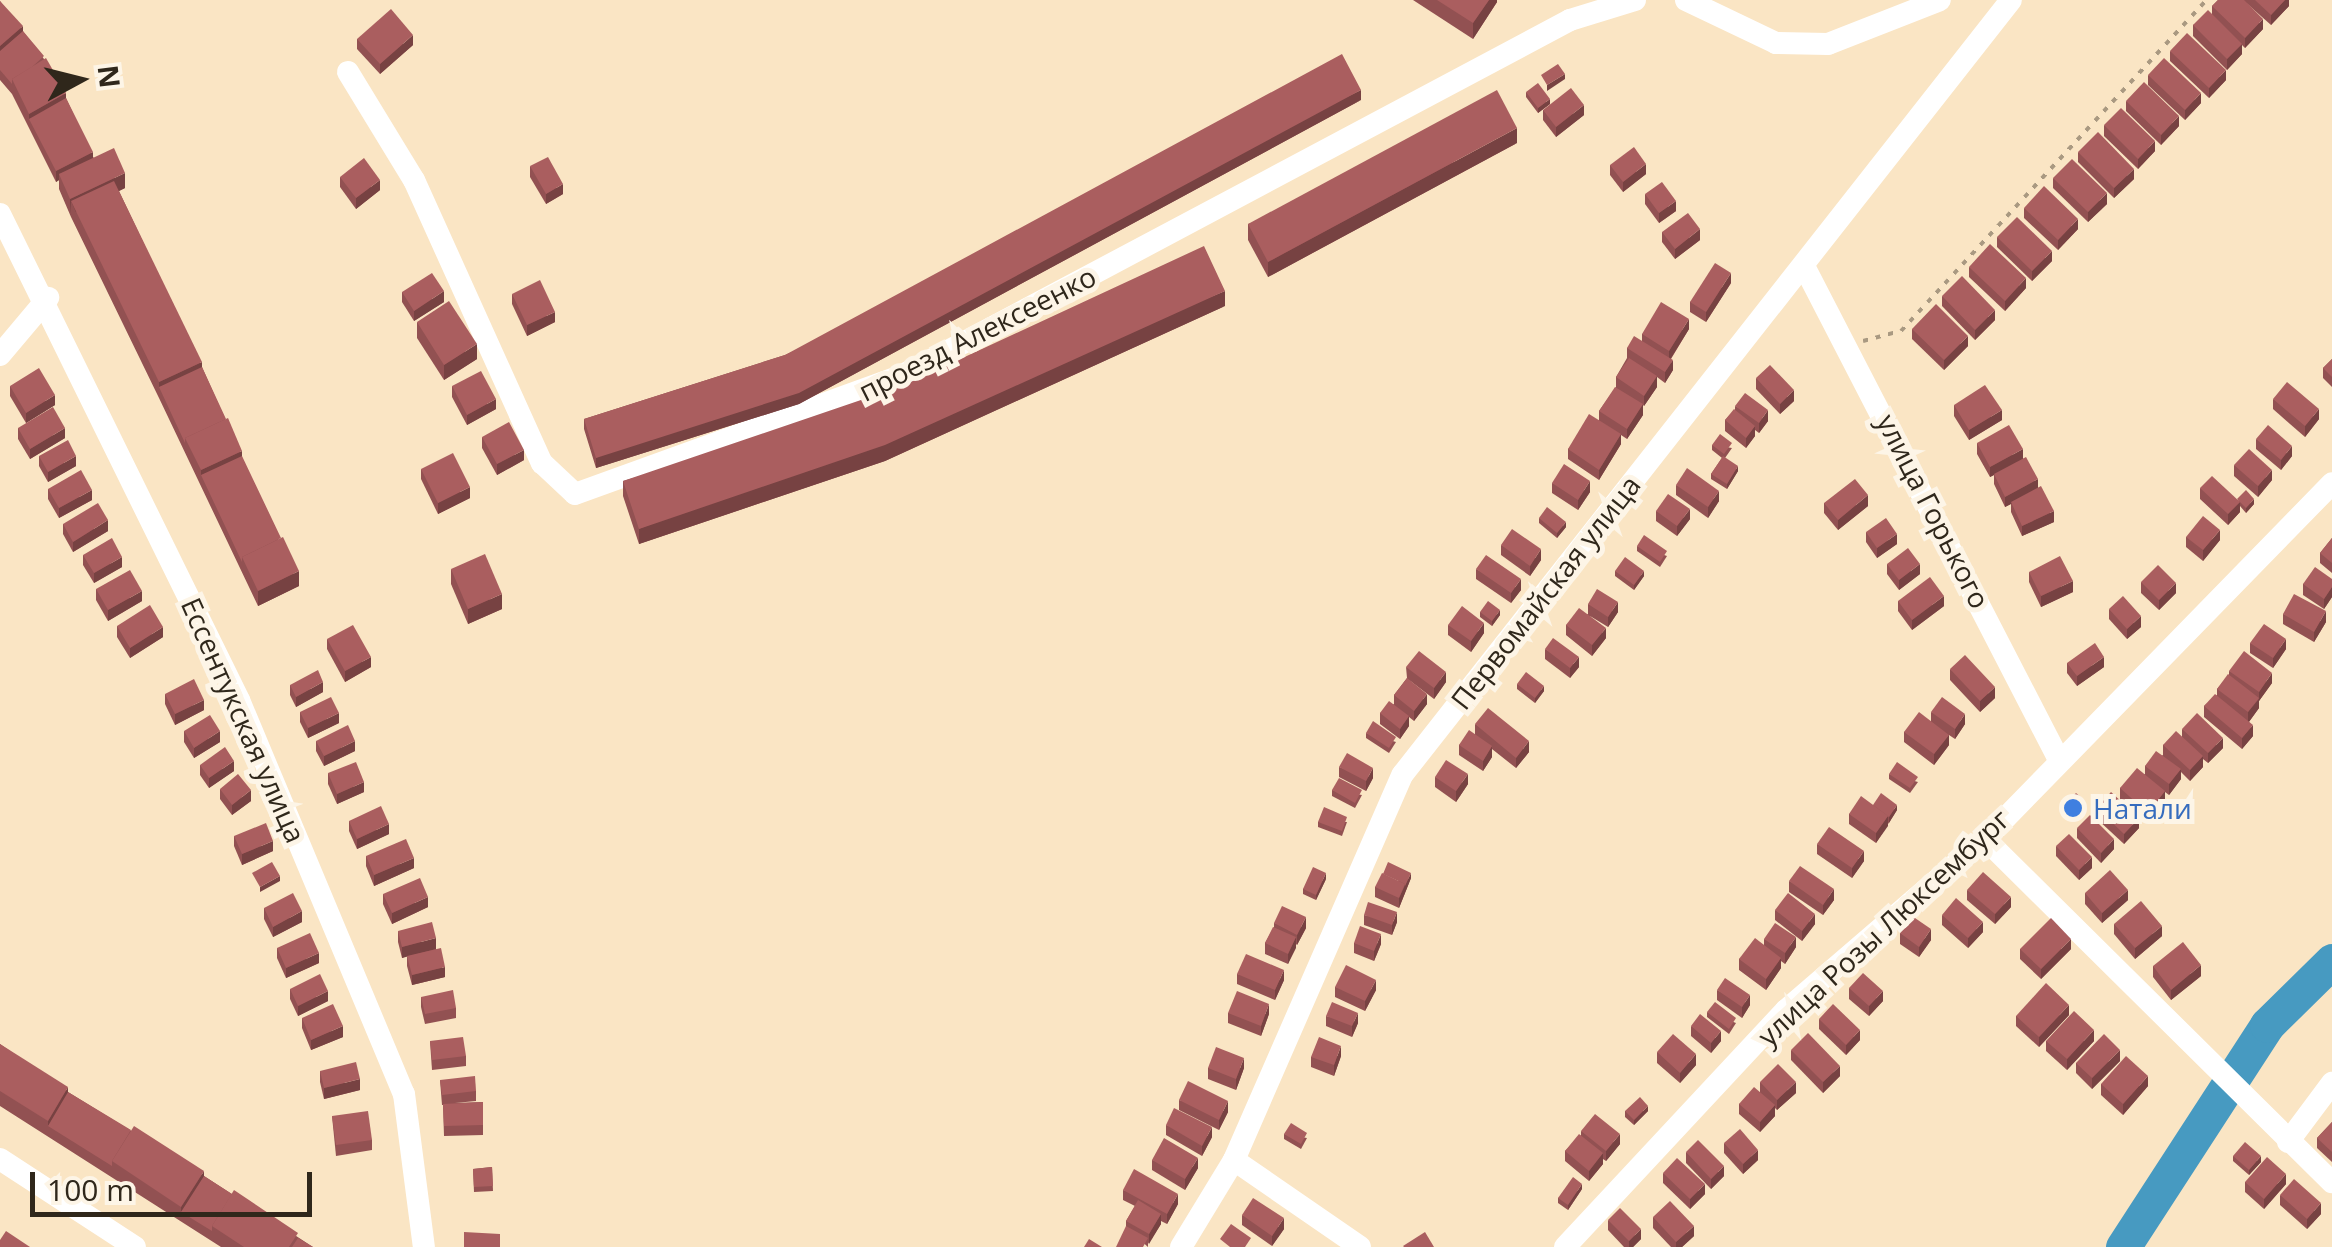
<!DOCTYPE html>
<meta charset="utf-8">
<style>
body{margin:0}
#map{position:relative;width:2332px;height:1247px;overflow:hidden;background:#fae5c4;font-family:"Open Sans",sans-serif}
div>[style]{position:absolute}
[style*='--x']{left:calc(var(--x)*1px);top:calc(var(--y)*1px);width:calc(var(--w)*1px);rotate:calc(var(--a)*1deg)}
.river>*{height:35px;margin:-17.5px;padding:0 17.5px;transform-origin:17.5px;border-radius:17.5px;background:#479ac1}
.path>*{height:4px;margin-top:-2px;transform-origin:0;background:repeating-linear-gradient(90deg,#a99981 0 5px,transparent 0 13px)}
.minor>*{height:22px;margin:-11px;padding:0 11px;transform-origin:11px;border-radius:11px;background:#fff}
.wall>*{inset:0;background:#925152}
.shaded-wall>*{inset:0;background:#774242}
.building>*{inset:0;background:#aa5e5f}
.dots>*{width:28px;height:28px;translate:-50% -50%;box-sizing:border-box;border:5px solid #fdf5e7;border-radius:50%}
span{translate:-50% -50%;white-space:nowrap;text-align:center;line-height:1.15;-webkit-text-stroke:10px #fdf5e7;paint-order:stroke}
.street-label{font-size:28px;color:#2f271b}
.shop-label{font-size:28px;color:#366cbe}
.left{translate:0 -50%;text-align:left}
.north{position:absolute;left:30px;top:30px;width:100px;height:100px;-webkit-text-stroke:8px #fdf5e7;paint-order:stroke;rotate:83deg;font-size:28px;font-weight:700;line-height:40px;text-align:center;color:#2f271b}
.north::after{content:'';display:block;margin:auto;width:35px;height:45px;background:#2f271b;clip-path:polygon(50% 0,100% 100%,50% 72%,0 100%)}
.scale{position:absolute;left:30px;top:1172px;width:282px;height:45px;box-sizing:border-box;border:5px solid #2f271b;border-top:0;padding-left:12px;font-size:30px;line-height:35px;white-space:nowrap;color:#2f271b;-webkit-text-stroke:8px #fdf5e7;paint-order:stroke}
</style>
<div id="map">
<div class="river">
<i style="--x:2123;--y:1247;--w:265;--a:-57"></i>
<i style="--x:2267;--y:1025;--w:91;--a:-44.6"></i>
</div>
<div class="path">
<i style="--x:1863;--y:341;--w:39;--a:-15"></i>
<i style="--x:1901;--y:331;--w:450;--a:-47.3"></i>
</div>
<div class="minor">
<i style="--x:1686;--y:0;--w:100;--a:25.5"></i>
<i style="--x:1776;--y:43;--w:52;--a:1.1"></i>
<i style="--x:1828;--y:44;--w:120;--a:-21.4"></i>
<i style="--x:348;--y:72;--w:127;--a:58.6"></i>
<i style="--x:414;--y:180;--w:311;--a:65.7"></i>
<i style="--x:542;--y:463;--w:45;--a:43.2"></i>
<i style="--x:575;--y:494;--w:344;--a:-19.9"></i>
<i style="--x:899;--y:377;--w:760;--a:-28.01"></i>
<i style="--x:1570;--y:20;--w:68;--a:-17.1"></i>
<i style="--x:0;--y:214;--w:542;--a:63.81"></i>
<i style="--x:239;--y:700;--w:427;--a:67.3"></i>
<i style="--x:404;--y:1094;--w:154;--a:82.6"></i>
<i style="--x:1804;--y:266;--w:554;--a:62.69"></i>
<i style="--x:0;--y:355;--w:75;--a:-49.9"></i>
<i style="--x:1985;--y:839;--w:488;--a:44.7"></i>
<i style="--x:2288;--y:1142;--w:74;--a:-53.3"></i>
<i style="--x:0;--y:1159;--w:161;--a:33.1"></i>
<i style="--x:1234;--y:1160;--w:153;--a:34.6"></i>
<i style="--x:1181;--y:1247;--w:102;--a:-58.7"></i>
<i style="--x:1234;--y:1160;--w:421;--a:-66.4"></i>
<i style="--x:1403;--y:774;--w:984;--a:-51.85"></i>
<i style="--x:1565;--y:1247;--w:324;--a:-47"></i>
<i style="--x:1786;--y:1010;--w:262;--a:-40.7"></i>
<i style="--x:1985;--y:839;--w:497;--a:-45.7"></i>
</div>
<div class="wall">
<i style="clip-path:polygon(1413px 0,1497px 0,1497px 2px,1473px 39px)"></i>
<i style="clip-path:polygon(2218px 0,2289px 0,2289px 6px,2271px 25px,2244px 1px,2263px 29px,2245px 48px,2242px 45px,2242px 54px,2227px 70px,2193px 36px,2193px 25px,2212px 14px,2212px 6px)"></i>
<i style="clip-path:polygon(0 1px,44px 59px,66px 98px,93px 157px,125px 188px,119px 191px,202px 367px,299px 586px,258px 606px,159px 398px,71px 217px,59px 189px,59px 180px,56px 182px,12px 94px,0 80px)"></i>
<i style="clip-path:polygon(357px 39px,413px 45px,380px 74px,357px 49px)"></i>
<i style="clip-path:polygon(2170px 51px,2226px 80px,2209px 98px,2170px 61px)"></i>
<i style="clip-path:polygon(2148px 75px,2201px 103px,2185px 120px,2148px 85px)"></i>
<i style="clip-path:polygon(1526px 92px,1550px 104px,1538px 113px,1526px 97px)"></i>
<i style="clip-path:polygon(1361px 100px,799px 404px,596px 468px,584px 429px,584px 419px,785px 355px)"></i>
<i style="clip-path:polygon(2126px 101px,2179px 126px,2161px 145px,2126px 111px)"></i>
<i style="clip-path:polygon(1543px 110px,1584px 115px,1556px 137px,1543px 120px)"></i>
<i style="clip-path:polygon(2104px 125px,2155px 151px,2138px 169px,2104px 136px)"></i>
<i style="clip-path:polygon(1517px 143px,1268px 277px,1248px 240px,1248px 224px)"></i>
<i style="clip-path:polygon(2078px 152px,2134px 179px,2114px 198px,2078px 162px)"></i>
<i style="clip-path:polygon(1610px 165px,1646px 174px,1623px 192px,1610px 175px)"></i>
<i style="clip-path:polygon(530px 166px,563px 194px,546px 204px,530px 177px)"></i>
<i style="clip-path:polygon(340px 177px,380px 190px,356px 209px,340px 187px)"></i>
<i style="clip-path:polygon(2053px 178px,2107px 204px,2088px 222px,2053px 188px)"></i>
<i style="clip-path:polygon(1645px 194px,1676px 211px,1659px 223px,1645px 204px)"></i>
<i style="clip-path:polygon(2024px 208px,2078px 229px,2058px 250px,2024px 218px)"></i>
<i style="clip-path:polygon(1662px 232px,1700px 240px,1675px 259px,1662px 242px)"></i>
<i style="clip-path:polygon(1997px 237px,2052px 261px,2032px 281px,1997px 247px)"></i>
<i style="clip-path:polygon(1969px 267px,2026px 288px,2005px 311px,1969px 277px)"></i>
<i style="clip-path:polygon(1731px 283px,1706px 322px,1690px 312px,1690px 302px)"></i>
<i style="clip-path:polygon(402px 292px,444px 302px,414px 321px,402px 302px)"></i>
<i style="clip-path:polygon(512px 294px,555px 322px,527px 336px,512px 304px)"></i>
<i style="clip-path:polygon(1942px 296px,1995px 320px,1975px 340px,1942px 306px)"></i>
<i style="clip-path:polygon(1225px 306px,885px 461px,639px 544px,623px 496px,623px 481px)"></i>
<i style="clip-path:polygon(417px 322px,477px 359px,444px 380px,417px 338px)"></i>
<i style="clip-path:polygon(1689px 329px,1671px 359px,1673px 370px,1665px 383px,1657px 377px,1657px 387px,1644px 406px,1643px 405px,1643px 415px,1627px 439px,1621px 435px,1621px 444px,1599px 480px,1568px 459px,1568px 449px,1599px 420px,1599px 411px,1616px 387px,1616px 377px,1627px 358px,1627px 348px,1642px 341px,1642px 334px)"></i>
<i style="clip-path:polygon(1912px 329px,1968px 346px,1944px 370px,1912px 339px)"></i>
<i style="clip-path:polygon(2332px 359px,2332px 387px,2323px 378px,2323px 368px)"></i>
<i style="clip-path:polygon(1756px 378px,1794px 401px,1780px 414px,1756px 389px)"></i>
<i style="clip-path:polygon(10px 386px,55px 405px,26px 423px,10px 396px)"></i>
<i style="clip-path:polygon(452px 386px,496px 409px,467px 425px,452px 397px)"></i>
<i style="clip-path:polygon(2273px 399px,2319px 419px,2305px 437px,2273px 409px)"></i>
<i style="clip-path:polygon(1954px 405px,2002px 420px,1969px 440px,1954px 416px)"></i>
<i style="clip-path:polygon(1735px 406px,1768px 421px,1759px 433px,1755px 430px,1755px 436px,1746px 448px,1725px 431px,1725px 420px,1735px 410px)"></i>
<i style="clip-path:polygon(18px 428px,65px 438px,30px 459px,18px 439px)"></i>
<i style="clip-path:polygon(482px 437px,524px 460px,497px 475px,482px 448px)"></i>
<i style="clip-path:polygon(2256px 439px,2292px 456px,2281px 470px,2256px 449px)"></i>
<i style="clip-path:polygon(1977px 443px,2023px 458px,2054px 522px,2022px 536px,2011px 512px,2011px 504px,2005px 507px,1994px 484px,1994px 475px,1990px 477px,1977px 454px)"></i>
<i style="clip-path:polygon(1712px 445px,1732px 448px,1725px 458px,1738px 471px,1727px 489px,1711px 479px,1711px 474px,1722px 458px,1712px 450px)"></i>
<i style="clip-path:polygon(39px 456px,76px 466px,48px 482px,39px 466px)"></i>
<i style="clip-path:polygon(2234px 465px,2272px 480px,2258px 497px,2234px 476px)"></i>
<i style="clip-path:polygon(421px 469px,470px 498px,438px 514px,421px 479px)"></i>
<i style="clip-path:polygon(1552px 483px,1590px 492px,1578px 510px,1552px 493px)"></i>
<i style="clip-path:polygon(1676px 485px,1719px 501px,1708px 518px,1676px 495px)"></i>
<i style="clip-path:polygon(2200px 488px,2237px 500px,2254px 504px,2246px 513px,2240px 506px,2240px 512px,2228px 525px,2200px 499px)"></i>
<i style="clip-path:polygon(48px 489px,92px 500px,59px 518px,48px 499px)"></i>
<i style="clip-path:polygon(1824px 503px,1868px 506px,1838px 530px,1824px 513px)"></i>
<i style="clip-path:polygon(1656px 511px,1690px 519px,1677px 536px,1656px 521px)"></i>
<i style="clip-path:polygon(1539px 518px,1566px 527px,1557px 538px,1539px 523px)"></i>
<i style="clip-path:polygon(63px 524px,108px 531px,73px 552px,63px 534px)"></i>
<i style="clip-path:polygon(1866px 532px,1897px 544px,1877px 558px,1866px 542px)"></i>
<i style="clip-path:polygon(2186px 537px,2220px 540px,2203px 561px,2186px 547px)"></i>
<i style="clip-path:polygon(2332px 538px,2332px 573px,2320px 563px,2320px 553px)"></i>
<i style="clip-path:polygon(1501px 545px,1541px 560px,1530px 576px,1501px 555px)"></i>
<i style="clip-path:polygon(1637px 546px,1667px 556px,1660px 567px,1637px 551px)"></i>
<i style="clip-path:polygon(83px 555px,122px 567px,94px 583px,83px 565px)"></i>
<i style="clip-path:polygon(1887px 564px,1920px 574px,1899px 590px,1887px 574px)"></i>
<i style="clip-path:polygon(451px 569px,502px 609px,468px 624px,451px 584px)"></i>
<i style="clip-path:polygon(1476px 569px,1521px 590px,1511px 603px,1476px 579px)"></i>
<i style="clip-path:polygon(1615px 571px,1644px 576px,1634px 590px,1615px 576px)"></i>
<i style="clip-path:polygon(2029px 572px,2073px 592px,2041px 607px,2029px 582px)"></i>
<i style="clip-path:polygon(2332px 579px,2332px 597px,2324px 609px,2303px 595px,2303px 584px)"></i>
<i style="clip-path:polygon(2141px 582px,2176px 593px,2159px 610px,2141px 593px)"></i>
<i style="clip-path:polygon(96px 589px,142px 601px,108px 621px,96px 600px)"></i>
<i style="clip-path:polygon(1898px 601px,1944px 606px,1912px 630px,1898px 611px)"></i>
<i style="clip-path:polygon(1588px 604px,1618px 612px,1608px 627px,1590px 616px,1606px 638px,1592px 656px,1566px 635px,1566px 625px,1588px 614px)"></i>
<i style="clip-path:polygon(2109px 609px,2141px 627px,2127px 639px,2109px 619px)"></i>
<i style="clip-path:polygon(1480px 612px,1500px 615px,1492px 626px,1480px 617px)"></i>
<i style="clip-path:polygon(2283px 614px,2326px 622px,2314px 642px,2283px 624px)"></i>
<i style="clip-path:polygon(1448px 625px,1484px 633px,1471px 652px,1448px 635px)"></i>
<i style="clip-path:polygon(117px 626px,163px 637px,130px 658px,117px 637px)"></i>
<i style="clip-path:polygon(327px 639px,371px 667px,345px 682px,327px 649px)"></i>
<i style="clip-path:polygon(2250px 643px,2286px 649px,2273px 668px,2250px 653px)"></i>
<i style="clip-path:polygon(1545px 649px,1579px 667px,1570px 678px,1545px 659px)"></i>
<i style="clip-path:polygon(2067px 663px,2104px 667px,2077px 686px,2067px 673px)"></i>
<i style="clip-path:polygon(1406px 667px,1446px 682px,1434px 699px,1409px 680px,1427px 704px,1414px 721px,1409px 717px,1409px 726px,1400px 739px,1380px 724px,1380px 713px,1394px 704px,1394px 695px,1407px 678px)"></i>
<i style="clip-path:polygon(1950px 669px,1995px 698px,1980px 712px,1950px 680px)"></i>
<i style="clip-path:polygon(2229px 671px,2272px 683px,2259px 701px,2259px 708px,2249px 722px,2253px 736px,2242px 749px,2204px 717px,2204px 706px,2217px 695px,2217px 689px,2229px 675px)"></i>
<i style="clip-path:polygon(1517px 684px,1544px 691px,1535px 703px,1517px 689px)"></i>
<i style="clip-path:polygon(290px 685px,323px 692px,296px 707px,290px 695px)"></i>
<i style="clip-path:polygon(165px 694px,204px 710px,175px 725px,165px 704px)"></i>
<i style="clip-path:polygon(300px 712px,339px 723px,308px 738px,300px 722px)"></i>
<i style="clip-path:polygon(1931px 712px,1965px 724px,1955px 739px,1949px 735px,1949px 745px,1934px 765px,1904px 742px,1904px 732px,1931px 721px)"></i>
<i style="clip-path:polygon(1475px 724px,1529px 752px,1516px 768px,1492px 749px,1492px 757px,1483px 771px,1459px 755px,1459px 745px,1475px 734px)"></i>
<i style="clip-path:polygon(2182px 729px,2223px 748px,2208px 763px,2203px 759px,2203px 767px,2190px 781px,2181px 772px,2181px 779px,2169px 795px,2165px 792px,2165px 801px,2148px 823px,2120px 799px,2120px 788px,2145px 774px,2145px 766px,2163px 755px,2163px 745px,2182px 737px)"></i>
<i style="clip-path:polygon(184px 731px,220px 742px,194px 758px,184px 742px)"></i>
<i style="clip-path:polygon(1366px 733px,1396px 742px,1389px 753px,1366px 738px)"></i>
<i style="clip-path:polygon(316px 741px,355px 751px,324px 766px,316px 751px)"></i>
<i style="clip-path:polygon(200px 765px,234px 771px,209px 788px,200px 775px)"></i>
<i style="clip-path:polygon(1339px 767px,1373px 778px,1366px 791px,1339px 777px)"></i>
<i style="clip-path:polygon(328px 773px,364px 792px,337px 804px,328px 784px)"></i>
<i style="clip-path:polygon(1889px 774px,1918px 782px,1910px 793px,1889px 779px)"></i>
<i style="clip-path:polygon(1435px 777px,1468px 784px,1456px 802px,1435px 787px)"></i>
<i style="clip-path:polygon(220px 789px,251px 801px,232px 815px,220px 799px)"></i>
<i style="clip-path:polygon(1332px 790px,1362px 795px,1355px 808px,1332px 796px)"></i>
<i style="clip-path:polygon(1873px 805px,1897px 810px,1876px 843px,1849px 824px,1849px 814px)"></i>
<i style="clip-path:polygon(2097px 808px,2139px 828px,2124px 844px,2097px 819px)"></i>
<i style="clip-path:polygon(349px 821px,389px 834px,357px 849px,349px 831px)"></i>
<i style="clip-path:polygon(1318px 822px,1347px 822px,1342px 836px,1318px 827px)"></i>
<i style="clip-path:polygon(2077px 828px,2114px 849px,2101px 863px,2077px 838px)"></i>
<i style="clip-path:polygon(234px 836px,273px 851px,242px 865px,234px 846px)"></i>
<i style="clip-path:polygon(1817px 844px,1864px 861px,1852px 878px,1817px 854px)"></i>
<i style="clip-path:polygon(2056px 846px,2092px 868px,2079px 880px,2056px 856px)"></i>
<i style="clip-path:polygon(366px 856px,414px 868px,374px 886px,366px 866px)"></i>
<i style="clip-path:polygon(1411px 878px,1399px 908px,1375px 897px,1375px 887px)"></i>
<i style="clip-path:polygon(1326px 879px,1316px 900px,1303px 894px,1303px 889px)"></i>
<i style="clip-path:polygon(1789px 881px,1834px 900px,1823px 915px,1789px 892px)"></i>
<i style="clip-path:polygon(1967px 890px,2011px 907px,1995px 924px,1967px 900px)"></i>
<i style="clip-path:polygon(2085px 893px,2128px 900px,2102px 923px,2085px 904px)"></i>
<i style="clip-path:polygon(383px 894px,428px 907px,392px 924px,383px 904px)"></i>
<i style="clip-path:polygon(264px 908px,302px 922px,273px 937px,264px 919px)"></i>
<i style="clip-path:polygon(1775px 910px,1815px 924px,1802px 941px,1775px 920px)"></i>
<i style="clip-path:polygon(1364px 915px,1397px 922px,1392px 935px,1364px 925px)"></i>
<i style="clip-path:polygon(1942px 915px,1983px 932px,1968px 948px,1942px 925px)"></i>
<i style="clip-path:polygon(1274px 923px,1306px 928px,1297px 945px,1296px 944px,1288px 964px,1265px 954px,1265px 943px,1274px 927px)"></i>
<i style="clip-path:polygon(2114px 924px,2162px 936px,2135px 959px,2114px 934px)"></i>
<i style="clip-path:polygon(398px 931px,436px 949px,445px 977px,412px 985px,407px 966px,407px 956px,402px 958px,398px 942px)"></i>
<i style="clip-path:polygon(1900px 933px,1931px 940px,1919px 957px,1900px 944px)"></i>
<i style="clip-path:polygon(1764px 939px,1796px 947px,1785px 964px,1781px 961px,1781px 968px,1766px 990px,1739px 970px,1739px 959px,1764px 945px)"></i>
<i style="clip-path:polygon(1354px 943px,1381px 944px,1374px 961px,1354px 953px)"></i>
<i style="clip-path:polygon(277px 948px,319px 963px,286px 978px,277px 958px)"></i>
<i style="clip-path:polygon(2020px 949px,2071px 949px,2041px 979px,2020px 959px)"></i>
<i style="clip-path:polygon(2153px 966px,2201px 976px,2171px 1000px,2153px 977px)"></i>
<i style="clip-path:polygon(1237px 974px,1284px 980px,1275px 1000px,1237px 984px)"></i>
<i style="clip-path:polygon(1335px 987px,1376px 990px,1365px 1011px,1335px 997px)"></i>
<i style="clip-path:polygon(1849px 988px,1883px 1001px,1869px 1016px,1849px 999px)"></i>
<i style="clip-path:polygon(290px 989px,328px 1001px,298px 1016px,290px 999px)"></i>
<i style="clip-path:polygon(1717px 990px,1750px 1005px,1742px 1018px,1717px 1000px)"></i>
<i style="clip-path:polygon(421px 997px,456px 1008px,456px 1018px,425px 1024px,421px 1007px)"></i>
<i style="clip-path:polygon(1707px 1012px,1736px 1023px,1729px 1034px,1707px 1017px)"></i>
<i style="clip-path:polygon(1228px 1013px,1269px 1014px,1261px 1036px,1228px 1023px)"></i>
<i style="clip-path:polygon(2069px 1015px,2039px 1047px,2016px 1026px,2016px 1016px)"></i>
<i style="clip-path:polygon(1326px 1016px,1358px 1023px,1352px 1037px,1326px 1026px)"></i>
<i style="clip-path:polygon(302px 1018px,343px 1037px,311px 1050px,302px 1028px)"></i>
<i style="clip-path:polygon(1819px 1019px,1860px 1040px,1846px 1055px,1819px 1029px)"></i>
<i style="clip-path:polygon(1691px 1026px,1721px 1041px,1711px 1053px,1691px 1036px)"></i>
<i style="clip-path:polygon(430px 1041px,466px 1056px,466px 1066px,432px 1070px)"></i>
<i style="clip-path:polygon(2046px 1041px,2094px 1041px,2067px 1070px,2046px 1051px)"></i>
<i style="clip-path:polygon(0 1044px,68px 1092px,204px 1176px,313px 1247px,221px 1247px,0 1106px)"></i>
<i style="clip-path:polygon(1791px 1050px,1840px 1076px,1823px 1093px,1791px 1060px)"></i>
<i style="clip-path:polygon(1657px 1052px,1696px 1065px,1680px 1083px,1657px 1063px)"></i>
<i style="clip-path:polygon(1341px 1056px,1334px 1076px,1311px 1067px,1311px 1057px)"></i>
<i style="clip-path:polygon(2120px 1061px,2092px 1089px,2076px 1073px,2076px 1063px)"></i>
<i style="clip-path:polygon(1208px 1068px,1244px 1068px,1236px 1090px,1208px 1079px)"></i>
<i style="clip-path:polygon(320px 1071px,360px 1090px,324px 1099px,320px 1082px)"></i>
<i style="clip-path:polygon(440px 1080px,476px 1091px,476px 1101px,455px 1103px,483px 1102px,483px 1135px,444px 1136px,443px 1105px,442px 1105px)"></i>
<i style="clip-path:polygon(1760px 1082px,1796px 1093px,1777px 1110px,1775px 1108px,1775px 1116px,1760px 1132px,1739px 1114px,1739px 1104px,1760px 1092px)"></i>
<i style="clip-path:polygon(2101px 1084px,2148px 1086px,2123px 1115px,2101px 1095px)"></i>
<i style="clip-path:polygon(1179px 1100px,1228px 1112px,1219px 1130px,1179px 1110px)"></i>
<i style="clip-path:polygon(1625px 1111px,1648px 1111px,1634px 1125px,1625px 1117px)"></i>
<i style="clip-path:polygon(332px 1116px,372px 1140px,372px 1150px,336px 1156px)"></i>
<i style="clip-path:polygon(2332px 1122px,2332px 1162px,2317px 1148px,2317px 1138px)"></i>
<i style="clip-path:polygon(1166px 1125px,1212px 1137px,1202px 1156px,1166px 1135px)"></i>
<i style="clip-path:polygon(1581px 1131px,1620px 1144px,1606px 1161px,1603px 1159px,1603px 1164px,1589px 1181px,1565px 1161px,1565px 1151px,1581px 1135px)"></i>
<i style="clip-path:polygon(1284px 1134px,1307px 1138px,1301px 1149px,1284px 1139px)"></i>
<i style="clip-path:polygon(1724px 1143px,1758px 1160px,1743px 1174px,1724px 1153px)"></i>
<i style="clip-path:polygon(1686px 1152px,1724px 1176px,1711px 1189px,1686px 1163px)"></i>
<i style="clip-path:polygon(2233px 1156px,2261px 1162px,2249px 1175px,2233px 1161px)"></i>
<i style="clip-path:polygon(1152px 1160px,1198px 1168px,1185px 1190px,1152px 1170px)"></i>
<i style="clip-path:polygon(492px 1167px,493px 1191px,474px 1192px,473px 1169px)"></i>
<i style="clip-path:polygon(1663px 1173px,1705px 1194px,1690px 1209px,1663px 1183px)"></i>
<i style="clip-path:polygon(2245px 1182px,2286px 1184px,2264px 1209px,2245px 1192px)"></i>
<i style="clip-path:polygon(1582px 1189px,1568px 1210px,1558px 1203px,1558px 1198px)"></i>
<i style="clip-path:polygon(1123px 1190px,1178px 1204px,1167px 1224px,1161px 1221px,1161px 1224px,1148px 1244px,1148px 1247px,1126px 1227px,1126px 1221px,1135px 1206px,1123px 1200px)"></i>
<i style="clip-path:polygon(2280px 1195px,2321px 1214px,2307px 1229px,2280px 1205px)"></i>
<i style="clip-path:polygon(1242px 1215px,1284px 1229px,1272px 1246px,1242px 1225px)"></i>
<i style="clip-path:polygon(1653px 1217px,1694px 1236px,1682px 1247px,1671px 1247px,1653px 1228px)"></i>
<i style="clip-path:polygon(1608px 1220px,1641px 1239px,1633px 1247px,1624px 1247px,1608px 1230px)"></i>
</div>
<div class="shaded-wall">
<i style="clip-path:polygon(1489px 0,1497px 0,1497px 2px,1473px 39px,1473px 23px)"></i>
<i style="clip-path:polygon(2285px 0,2289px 0,2289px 6px,2271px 25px,2271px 15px)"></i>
<i style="clip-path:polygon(2263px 19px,2263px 29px,2245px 48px,2245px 38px)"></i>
<i style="clip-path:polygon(23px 26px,23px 42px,0 61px,0 46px)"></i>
<i style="clip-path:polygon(413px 35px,413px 45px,380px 74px,380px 64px)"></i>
<i style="clip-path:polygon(2242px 44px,2242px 54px,2227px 70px,2227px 59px)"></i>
<i style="clip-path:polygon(2226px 70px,2226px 80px,2209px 98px,2209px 88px)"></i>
<i style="clip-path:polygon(1565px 74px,1565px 79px,1547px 91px,1547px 85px)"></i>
<i style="clip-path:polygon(1361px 90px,1361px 100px,799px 404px,596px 468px,596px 458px)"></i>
<i style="clip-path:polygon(66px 93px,66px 108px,29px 119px,29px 114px)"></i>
<i style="clip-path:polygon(2201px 93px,2201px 103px,2185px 120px,2185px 110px)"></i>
<i style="clip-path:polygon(1550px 99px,1550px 104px,1538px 113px,1538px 108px)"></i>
<i style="clip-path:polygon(1584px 105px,1584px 115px,1556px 137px,1556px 127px)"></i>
<i style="clip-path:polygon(2179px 116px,2179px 126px,2161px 145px,2161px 135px)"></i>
<i style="clip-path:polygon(1517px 128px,1517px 143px,1268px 277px,1268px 262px)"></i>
<i style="clip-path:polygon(2155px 141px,2155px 151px,2138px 169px,2138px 159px)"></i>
<i style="clip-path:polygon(93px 152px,93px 162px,59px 174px,59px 180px,56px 182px,56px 171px)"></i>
<i style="clip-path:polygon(1646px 164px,1646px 174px,1623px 192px,1623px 182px)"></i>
<i style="clip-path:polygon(2134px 169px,2134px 179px,2114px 198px,2114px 188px)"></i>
<i style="clip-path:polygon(125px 173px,125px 188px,76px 212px,71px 201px,70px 214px,70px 199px)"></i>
<i style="clip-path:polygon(380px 180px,380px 190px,356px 209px,356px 198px)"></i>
<i style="clip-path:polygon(563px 184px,563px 194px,546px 204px,546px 194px)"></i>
<i style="clip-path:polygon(2107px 193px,2107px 204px,2088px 222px,2088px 212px)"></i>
<i style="clip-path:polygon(1676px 201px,1676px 211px,1659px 223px,1659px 213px)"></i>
<i style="clip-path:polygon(2078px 219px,2078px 229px,2058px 250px,2058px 240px)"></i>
<i style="clip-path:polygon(1700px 229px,1700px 240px,1675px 259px,1675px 249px)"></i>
<i style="clip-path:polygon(2052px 251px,2052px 261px,2032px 281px,2032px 271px)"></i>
<i style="clip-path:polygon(1731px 273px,1731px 283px,1706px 322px,1706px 312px)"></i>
<i style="clip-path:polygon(2026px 278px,2026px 288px,2005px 311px,2005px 301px)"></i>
<i style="clip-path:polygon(444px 291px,444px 302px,414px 321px,414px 311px)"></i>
<i style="clip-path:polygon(1225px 291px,1225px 306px,885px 461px,639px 544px,639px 529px)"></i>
<i style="clip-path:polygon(1995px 310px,1995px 320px,1975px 340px,1975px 330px)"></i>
<i style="clip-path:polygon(555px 312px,555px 322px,527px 336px,527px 325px)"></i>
<i style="clip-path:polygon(1689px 319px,1689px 329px,1669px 361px,1669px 351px)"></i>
<i style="clip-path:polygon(1968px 336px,1968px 346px,1944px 370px,1944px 360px)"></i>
<i style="clip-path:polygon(477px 344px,477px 359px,444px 380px,444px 365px)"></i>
<i style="clip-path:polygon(1673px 360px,1673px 370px,1665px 383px,1665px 372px)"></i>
<i style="clip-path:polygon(202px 362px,202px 377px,159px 387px,159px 382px)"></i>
<i style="clip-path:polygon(1657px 376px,1657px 387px,1644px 406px,1644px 396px)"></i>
<i style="clip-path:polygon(1794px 390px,1794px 401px,1780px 414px,1780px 404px)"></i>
<i style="clip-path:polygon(55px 395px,55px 405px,26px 423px,26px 413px)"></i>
<i style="clip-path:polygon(496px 399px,496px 409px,467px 425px,467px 415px)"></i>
<i style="clip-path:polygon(1643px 404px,1643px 415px,1627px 439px,1627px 429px)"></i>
<i style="clip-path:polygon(2319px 409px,2319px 419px,2305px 437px,2305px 426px)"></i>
<i style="clip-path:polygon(1768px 410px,1768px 421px,1759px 433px,1759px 423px)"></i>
<i style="clip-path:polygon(2002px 410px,2002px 420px,1969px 440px,1969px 430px)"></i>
<i style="clip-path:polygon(1755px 426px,1755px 436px,1746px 448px,1746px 438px)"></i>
<i style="clip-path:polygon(65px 428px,65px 438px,30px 459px,30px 449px)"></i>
<i style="clip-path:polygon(1621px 434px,1621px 444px,1599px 480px,1599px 470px)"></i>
<i style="clip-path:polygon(2292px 446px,2292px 456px,2281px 470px,2281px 460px)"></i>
<i style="clip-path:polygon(2023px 449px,2023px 460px,1990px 477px,1990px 467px)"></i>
<i style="clip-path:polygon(524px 450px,524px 460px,497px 475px,497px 464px)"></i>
<i style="clip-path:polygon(242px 451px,242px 466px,201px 475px,201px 470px)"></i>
<i style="clip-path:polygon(76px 456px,76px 466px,48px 482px,48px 472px)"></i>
<i style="clip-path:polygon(1738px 466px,1738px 471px,1727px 489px,1727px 484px)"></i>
<i style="clip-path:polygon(2272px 470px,2272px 480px,2258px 497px,2258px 486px)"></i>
<i style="clip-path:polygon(2038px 479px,2038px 490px,2005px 507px,2005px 497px)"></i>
<i style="clip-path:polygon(1590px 481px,1590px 492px,1578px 510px,1578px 500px)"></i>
<i style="clip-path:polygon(470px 487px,470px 498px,438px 514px,438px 503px)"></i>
<i style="clip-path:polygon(92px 490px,92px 500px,59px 518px,59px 508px)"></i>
<i style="clip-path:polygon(1719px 491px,1719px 501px,1708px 518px,1708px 507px)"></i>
<i style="clip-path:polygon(1868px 495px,1868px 506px,1838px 530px,1838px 520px)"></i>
<i style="clip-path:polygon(2254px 499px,2254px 504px,2246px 513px,2246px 508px)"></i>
<i style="clip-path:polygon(2240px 502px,2240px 512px,2228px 525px,2228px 514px)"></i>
<i style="clip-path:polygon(1690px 509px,1690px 519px,1677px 536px,1677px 526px)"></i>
<i style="clip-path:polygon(2054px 511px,2054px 522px,2022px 536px,2022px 526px)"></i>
<i style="clip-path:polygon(108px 520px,108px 531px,73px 552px,73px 542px)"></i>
<i style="clip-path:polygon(1566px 522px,1566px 527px,1557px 538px,1557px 533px)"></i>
<i style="clip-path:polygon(2220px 530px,2220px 540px,2203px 561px,2203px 550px)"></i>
<i style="clip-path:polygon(1897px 534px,1897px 544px,1877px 558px,1877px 548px)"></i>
<i style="clip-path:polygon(1541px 549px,1541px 560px,1530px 576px,1530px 566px)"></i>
<i style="clip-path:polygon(122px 557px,122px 567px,94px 583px,94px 573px)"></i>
<i style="clip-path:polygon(1920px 564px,1920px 574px,1899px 590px,1899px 580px)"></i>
<i style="clip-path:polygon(299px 571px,299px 586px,258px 606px,258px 591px)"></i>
<i style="clip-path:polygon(1644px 571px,1644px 576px,1634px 590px,1634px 585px)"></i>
<i style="clip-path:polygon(1521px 579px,1521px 590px,1511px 603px,1511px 593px)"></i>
<i style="clip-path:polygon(2073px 581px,2073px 592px,2041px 607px,2041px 596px)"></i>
<i style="clip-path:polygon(2176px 583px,2176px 593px,2159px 610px,2159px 600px)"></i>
<i style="clip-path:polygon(2332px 587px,2332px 597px,2324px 609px,2324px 599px)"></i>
<i style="clip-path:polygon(142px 591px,142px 601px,108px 621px,108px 610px)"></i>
<i style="clip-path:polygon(502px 594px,502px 609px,468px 624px,468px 609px)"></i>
<i style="clip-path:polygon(1944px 596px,1944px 606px,1912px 630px,1912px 620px)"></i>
<i style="clip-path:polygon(1618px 602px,1618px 612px,1608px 627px,1608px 617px)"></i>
<i style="clip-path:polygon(1500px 610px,1500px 615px,1492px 626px,1492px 621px)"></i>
<i style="clip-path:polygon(2326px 611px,2326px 622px,2314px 642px,2314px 632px)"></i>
<i style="clip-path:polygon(2141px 616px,2141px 627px,2127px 639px,2127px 629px)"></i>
<i style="clip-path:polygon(1484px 623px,1484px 633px,1471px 652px,1471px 641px)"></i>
<i style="clip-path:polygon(163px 627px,163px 637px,130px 658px,130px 648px)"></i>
<i style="clip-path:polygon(1606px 628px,1606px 638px,1592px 656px,1592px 645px)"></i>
<i style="clip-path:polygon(2286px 639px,2286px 649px,2273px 668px,2273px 658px)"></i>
<i style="clip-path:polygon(371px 657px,371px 667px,345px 682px,345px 671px)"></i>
<i style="clip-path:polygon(1579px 657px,1579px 667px,1570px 678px,1570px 668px)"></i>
<i style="clip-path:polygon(2104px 657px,2104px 667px,2077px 686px,2077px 676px)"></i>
<i style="clip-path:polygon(1446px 672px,1446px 682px,1434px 699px,1434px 688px)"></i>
<i style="clip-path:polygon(2272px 673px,2272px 683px,2259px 701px,2259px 708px,2248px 723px,2248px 712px,2259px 699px,2259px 692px)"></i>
<i style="clip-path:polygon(323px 682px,323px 692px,296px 707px,296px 697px)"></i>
<i style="clip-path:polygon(1544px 686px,1544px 691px,1535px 703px,1535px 698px)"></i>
<i style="clip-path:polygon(1995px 687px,1995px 698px,1980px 712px,1980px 701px)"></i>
<i style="clip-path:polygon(1427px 694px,1427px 704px,1414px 721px,1414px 711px)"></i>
<i style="clip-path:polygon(204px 700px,204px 710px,175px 725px,175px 714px)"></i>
<i style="clip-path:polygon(339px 713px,339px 723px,308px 738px,308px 728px)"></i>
<i style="clip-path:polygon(1965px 714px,1965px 724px,1955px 739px,1955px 729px)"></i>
<i style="clip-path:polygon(1409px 716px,1409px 726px,1400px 739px,1400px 729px)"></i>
<i style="clip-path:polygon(2253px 725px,2253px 736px,2242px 749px,2242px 738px)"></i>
<i style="clip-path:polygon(220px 731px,220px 742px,194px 758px,194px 748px)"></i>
<i style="clip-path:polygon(1949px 735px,1949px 745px,1934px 765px,1934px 754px)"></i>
<i style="clip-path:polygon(2223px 738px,2223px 748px,2208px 763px,2208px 753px)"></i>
<i style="clip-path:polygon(355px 741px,355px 751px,324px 766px,324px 756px)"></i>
<i style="clip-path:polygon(1529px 741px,1529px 752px,1516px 768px,1516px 758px)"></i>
<i style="clip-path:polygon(1492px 746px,1492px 757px,1483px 771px,1483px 761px)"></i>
<i style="clip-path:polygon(2203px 756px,2203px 767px,2190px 781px,2190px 770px)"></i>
<i style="clip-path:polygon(234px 761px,234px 771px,209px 788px,209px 778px)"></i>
<i style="clip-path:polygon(1373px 768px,1373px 778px,1366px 791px,1366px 781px)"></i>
<i style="clip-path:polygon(2181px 769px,2181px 779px,2169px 795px,2169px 784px)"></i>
<i style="clip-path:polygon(1468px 774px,1468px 784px,1456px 802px,1456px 791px)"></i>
<i style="clip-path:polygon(364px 782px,364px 792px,337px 804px,337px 794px)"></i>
<i style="clip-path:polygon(251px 790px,251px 801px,232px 815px,232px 805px)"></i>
<i style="clip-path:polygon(2165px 791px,2165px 801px,2148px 823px,2148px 813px)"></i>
<i style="clip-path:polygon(2083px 799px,2083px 804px,2070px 818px,2070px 813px)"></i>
<i style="clip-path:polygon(1897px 805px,1897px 810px,1889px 823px,1889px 817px)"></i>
<i style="clip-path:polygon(1888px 816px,1888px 826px,1876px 843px,1876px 833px)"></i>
<i style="clip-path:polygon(2139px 818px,2139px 828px,2124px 844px,2124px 834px)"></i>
<i style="clip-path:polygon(389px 824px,389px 834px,357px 849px,357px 839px)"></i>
<i style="clip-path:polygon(2114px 839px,2114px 849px,2101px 863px,2101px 853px)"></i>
<i style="clip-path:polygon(273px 841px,273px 851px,242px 865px,242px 854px)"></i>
<i style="clip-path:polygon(1864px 851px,1864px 861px,1852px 878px,1852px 868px)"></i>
<i style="clip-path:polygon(2092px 857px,2092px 868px,2079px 880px,2079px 870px)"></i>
<i style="clip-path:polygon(414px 858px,414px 868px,374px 886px,374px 875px)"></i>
<i style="clip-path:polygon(1326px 873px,1326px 879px,1316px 900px,1316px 895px)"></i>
<i style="clip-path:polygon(1411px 873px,1411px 878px,1399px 908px,1399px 898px)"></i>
<i style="clip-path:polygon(280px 876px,280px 881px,260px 892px,260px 887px)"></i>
<i style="clip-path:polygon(1834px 889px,1834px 900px,1823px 915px,1823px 905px)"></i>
<i style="clip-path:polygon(2128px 890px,2128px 900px,2102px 923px,2102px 913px)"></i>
<i style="clip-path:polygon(428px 897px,428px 907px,392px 924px,392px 913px)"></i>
<i style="clip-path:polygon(2011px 897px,2011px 907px,1995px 924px,1995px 914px)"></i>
<i style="clip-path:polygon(302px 911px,302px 922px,273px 937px,273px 927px)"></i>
<i style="clip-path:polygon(1397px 912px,1397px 922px,1392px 935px,1392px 925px)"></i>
<i style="clip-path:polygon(1815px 914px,1815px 924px,1802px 941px,1802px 931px)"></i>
<i style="clip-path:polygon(1306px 917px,1306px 928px,1297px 945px,1297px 935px)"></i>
<i style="clip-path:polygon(1983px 922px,1983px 932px,1968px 948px,1968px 938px)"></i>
<i style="clip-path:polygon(2162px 926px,2162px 936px,2135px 959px,2135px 948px)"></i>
<i style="clip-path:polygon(1931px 929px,1931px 940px,1919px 957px,1919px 947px)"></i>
<i style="clip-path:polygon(1381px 934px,1381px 944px,1374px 961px,1374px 951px)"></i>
<i style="clip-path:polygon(1296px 937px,1296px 948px,1288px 964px,1288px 954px)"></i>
<i style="clip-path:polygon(1796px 937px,1796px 947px,1785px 964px,1785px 953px)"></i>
<i style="clip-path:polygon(436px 938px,436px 949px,402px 958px,402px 947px)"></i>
<i style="clip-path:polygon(2071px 939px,2071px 949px,2041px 979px,2041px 969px)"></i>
<i style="clip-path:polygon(319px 953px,319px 963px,286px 978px,286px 968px)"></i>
<i style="clip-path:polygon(1781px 958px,1781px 968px,1766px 990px,1766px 979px)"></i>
<i style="clip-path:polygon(2201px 965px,2201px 976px,2171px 1000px,2171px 990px)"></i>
<i style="clip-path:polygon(445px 967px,445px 977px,412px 985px,412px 975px)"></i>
<i style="clip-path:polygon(1284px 970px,1284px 980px,1275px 1000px,1275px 990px)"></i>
<i style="clip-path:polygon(1376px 980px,1376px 990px,1365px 1011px,1365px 1001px)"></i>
<i style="clip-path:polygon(328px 991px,328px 1001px,298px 1016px,298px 1006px)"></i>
<i style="clip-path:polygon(1883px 991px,1883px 1001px,1869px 1016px,1869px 1006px)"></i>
<i style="clip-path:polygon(1750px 995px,1750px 1005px,1742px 1018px,1742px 1007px)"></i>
<i style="clip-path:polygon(1269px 1004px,1269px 1014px,1261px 1036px,1261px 1026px)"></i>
<i style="clip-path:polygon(2069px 1005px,2069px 1015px,2039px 1047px,2039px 1037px)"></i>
<i style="clip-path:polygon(1358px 1013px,1358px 1023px,1352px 1037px,1352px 1026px)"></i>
<i style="clip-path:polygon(343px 1026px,343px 1037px,311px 1050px,311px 1040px)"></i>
<i style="clip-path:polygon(1860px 1030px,1860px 1040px,1846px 1055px,1846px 1045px)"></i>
<i style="clip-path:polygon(2094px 1030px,2094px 1041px,2067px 1070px,2067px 1059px)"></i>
<i style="clip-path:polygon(1721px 1031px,1721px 1041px,1711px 1053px,1711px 1043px)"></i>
<i style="clip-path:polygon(1341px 1046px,1341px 1056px,1334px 1076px,1334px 1065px)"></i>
<i style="clip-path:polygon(2120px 1050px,2120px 1061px,2092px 1089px,2092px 1078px)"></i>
<i style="clip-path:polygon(1696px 1054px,1696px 1065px,1680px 1083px,1680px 1073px)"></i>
<i style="clip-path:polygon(1244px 1058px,1244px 1068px,1236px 1090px,1236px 1079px)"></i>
<i style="clip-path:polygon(1840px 1066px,1840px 1076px,1823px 1093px,1823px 1082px)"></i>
<i style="clip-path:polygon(2148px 1076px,2148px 1086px,2123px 1115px,2123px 1104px)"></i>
<i style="clip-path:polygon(360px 1079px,360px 1090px,324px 1099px,324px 1088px)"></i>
<i style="clip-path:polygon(1796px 1082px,1796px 1093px,1777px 1110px,1777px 1100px)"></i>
<i style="clip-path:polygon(68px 1087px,68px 1102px,48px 1126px,48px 1136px,48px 1121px)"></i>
<i style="clip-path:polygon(1228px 1101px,1228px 1112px,1219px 1130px,1219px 1120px)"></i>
<i style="clip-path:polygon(1775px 1105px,1775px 1116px,1760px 1132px,1760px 1122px)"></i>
<i style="clip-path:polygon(1648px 1106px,1648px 1111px,1634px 1125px,1634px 1120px)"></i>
<i style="clip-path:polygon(1212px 1127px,1212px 1137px,1202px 1156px,1202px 1146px)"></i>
<i style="clip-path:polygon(1620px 1134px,1620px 1144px,1606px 1161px,1606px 1151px)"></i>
<i style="clip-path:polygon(1758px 1150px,1758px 1160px,1743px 1174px,1743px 1164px)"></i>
<i style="clip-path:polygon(1603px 1153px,1603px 1164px,1589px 1181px,1589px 1171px)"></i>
<i style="clip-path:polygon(2261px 1156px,2261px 1162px,2249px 1175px,2249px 1170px)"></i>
<i style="clip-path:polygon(1198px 1158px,1198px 1168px,1185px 1190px,1185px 1179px)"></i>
<i style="clip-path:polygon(1724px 1166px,1724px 1176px,1711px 1189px,1711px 1179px)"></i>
<i style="clip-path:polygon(204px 1171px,204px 1186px,181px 1212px,181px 1207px)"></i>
<i style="clip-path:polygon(2286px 1174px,2286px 1184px,2264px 1209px,2264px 1199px)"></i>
<i style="clip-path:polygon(1582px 1184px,1582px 1189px,1568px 1210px,1568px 1205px)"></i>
<i style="clip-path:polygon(1705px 1184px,1705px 1194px,1690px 1209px,1690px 1199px)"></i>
<i style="clip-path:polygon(1178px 1194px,1178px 1204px,1167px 1224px,1167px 1214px)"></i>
<i style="clip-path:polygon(2321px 1203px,2321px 1214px,2307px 1229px,2307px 1219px)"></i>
<i style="clip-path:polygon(1161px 1214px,1161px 1224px,1149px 1244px,1149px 1234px)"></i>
<i style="clip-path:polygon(1284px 1218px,1284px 1229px,1272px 1246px,1272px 1236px)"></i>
<i style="clip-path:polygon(1694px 1226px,1694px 1236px,1682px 1247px,1676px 1247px,1676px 1242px)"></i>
<i style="clip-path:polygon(1641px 1229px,1641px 1239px,1633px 1247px,1629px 1247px,1629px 1241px)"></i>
</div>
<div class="building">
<i style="clip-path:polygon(1437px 0,1489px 0,1473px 23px)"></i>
<i style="clip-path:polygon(2218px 0,2244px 0,2263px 19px,2245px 38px,2212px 6px)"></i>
<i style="clip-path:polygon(2255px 0,2285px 0,2271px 15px)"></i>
<i style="clip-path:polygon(0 1px,23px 26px,0 46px)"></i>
<i style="clip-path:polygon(391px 9px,413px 35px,380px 64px,357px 39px)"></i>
<i style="clip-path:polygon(2208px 10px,2242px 44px,2227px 59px,2193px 25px)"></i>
<i style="clip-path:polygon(23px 31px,44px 56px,32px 67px,12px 79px,12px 84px,0 70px,0 51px)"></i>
<i style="clip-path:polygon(2187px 33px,2226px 70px,2209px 88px,2170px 51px)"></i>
<i style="clip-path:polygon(1342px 54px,1361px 90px,799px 393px,596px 458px,584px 419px,785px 355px)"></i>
<i style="clip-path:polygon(46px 58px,66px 93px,29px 114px,12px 79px)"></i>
<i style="clip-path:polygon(2164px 58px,2201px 93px,2185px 110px,2148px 75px)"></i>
<i style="clip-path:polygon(1558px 64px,1565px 74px,1547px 85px,1541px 75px)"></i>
<i style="clip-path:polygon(2144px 82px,2179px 116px,2161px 135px,2126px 101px)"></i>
<i style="clip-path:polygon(1538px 83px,1550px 99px,1538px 108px,1526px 92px)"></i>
<i style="clip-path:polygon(1571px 88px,1584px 105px,1556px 127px,1543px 110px)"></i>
<i style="clip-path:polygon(1497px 90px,1517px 128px,1268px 262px,1248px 224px)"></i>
<i style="clip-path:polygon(66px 98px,93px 152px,56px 171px,29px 119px)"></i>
<i style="clip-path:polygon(2121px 108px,2155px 141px,2138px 159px,2104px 125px)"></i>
<i style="clip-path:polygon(2098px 132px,2134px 169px,2114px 188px,2078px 152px)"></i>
<i style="clip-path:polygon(1634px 147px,1646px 164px,1623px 182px,1610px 165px)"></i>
<i style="clip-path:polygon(114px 148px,125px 173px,70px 199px,59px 174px)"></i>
<i style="clip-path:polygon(548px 157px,563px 184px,546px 194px,530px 166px)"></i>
<i style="clip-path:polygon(364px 158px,380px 180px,356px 198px,340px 177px)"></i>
<i style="clip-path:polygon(2072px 159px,2107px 193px,2088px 212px,2053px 178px)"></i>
<i style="clip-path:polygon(114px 181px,202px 362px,159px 382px,71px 201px)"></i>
<i style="clip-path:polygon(1662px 182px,1676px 201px,1659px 213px,1645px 194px)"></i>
<i style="clip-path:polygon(2044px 186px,2078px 219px,2058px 240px,2024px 208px)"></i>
<i style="clip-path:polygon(1688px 213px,1700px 229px,1675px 249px,1662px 232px)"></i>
<i style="clip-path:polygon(2017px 217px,2052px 251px,2032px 271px,1997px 237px)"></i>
<i style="clip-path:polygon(1990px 244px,2026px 278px,2005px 301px,1969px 267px)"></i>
<i style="clip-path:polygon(1204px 246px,1225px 291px,885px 445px,639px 529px,623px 481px,902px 386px)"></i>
<i style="clip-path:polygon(1715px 263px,1731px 273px,1706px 312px,1690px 302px)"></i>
<i style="clip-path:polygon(432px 273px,444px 291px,414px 311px,402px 292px)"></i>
<i style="clip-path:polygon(1962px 276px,1995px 310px,1975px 330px,1942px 296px)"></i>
<i style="clip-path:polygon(540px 280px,555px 312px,527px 325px,512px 294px)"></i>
<i style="clip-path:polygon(449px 301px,477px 344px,444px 365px,417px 322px)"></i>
<i style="clip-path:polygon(1661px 302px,1689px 319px,1669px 351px,1642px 334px)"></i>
<i style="clip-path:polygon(1936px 304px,1968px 336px,1944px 360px,1912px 329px)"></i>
<i style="clip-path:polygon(1634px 336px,1673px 360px,1665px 372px,1627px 348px)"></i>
<i style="clip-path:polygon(1629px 358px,1657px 376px,1644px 396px,1616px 377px)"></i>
<i style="clip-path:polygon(2332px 359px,2332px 377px,2323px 368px)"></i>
<i style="clip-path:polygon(1770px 365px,1794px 390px,1780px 404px,1756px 378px)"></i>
<i style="clip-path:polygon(202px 367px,226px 419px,185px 438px,185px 443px,159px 387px)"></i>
<i style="clip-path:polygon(39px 368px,55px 395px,26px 413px,10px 386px)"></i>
<i style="clip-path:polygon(481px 371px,496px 399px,467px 415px,452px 386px)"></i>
<i style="clip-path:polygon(2287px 382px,2319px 409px,2305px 426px,2273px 399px)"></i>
<i style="clip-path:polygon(1985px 385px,2002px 410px,1969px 430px,1954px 405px)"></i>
<i style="clip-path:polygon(1615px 387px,1643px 404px,1627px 429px,1599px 411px)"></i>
<i style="clip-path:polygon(1745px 393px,1768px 410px,1759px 423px,1735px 406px)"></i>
<i style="clip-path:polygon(53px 407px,65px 428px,30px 449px,18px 428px)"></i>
<i style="clip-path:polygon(1734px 409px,1755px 426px,1746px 438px,1725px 420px)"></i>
<i style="clip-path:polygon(1589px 414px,1621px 434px,1599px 470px,1568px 449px)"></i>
<i style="clip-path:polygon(228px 418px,242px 451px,201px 470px,185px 438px)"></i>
<i style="clip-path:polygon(509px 422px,524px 450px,497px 464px,482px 437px)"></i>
<i style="clip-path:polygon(2009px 425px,2023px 449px,1990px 467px,1977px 443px)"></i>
<i style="clip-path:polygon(2268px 425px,2292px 446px,2281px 460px,2256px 439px)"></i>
<i style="clip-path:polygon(1720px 434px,1732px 443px,1724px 454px,1712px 445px)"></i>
<i style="clip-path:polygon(68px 440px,76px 456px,48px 472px,39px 456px)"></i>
<i style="clip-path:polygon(2249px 449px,2272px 470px,2258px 486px,2234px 465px)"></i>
<i style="clip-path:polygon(453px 453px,470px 487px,438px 503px,421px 469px)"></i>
<i style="clip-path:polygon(242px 456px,281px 538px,242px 557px,242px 562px,201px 475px)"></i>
<i style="clip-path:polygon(1723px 456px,1738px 466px,1727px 484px,1711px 474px)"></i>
<i style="clip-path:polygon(2026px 457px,2038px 479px,2005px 497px,1994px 474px)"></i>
<i style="clip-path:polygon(1564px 464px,1590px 481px,1578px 500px,1552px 483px)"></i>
<i style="clip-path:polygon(1687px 468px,1719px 491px,1708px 507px,1676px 485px)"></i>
<i style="clip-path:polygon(81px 470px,92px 490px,59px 508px,48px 489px)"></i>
<i style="clip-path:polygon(2212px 476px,2240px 502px,2228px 514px,2200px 488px)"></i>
<i style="clip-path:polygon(1855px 479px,1868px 495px,1838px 520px,1824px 503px)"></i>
<i style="clip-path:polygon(2041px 486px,2054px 511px,2022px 526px,2011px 502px)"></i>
<i style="clip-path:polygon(2246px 490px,2254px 499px,2246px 508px,2237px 499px)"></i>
<i style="clip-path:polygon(1668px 494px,1690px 509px,1677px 526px,1656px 511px)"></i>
<i style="clip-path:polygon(98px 503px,108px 520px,73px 542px,63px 524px)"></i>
<i style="clip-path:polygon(1547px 507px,1566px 522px,1557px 533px,1539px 518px)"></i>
<i style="clip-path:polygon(2203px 516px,2220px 530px,2203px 550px,2186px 537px)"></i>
<i style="clip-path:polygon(1886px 518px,1897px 534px,1877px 548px,1866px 532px)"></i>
<i style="clip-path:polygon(1512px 529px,1541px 549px,1530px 566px,1501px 545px)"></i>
<i style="clip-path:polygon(1644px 535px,1667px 551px,1660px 562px,1637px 546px)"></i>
<i style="clip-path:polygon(283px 537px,299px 571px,258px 591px,242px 557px)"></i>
<i style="clip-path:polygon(112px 538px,122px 557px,94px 573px,83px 555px)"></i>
<i style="clip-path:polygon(2332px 538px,2332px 563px,2320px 553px)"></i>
<i style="clip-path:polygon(1908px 548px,1920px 564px,1899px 580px,1887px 564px)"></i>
<i style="clip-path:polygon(485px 554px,502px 594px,468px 609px,451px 569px)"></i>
<i style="clip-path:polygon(1486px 555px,1521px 579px,1511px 593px,1476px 569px)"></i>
<i style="clip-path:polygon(2060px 556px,2073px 581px,2041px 596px,2029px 572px)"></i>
<i style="clip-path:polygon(1625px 557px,1644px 571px,1634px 585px,1615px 571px)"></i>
<i style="clip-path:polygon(2158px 565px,2176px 583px,2159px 600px,2141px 582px)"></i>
<i style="clip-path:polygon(2315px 567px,2332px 579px,2332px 587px,2324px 599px,2303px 584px)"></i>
<i style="clip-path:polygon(130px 570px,142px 591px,108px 610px,96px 589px)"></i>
<i style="clip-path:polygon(1930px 577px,1944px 596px,1912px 620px,1898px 601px)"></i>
<i style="clip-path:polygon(1597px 589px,1618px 602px,1608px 617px,1588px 604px)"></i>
<i style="clip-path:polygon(2294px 594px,2326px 611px,2314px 632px,2283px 614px)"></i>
<i style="clip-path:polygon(2123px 596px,2141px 616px,2127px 629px,2109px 609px)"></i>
<i style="clip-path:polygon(1488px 601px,1500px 610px,1492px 621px,1480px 612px)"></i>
<i style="clip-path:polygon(150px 605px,163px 627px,130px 648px,117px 626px)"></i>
<i style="clip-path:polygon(1462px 606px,1484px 623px,1471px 641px,1448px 625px)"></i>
<i style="clip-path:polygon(1579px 608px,1606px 628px,1592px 645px,1566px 625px)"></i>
<i style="clip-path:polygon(2264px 624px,2286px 639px,2273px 658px,2250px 643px)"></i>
<i style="clip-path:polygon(353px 625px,371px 657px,345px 671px,327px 639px)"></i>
<i style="clip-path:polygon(1553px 638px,1579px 657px,1570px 668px,1545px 649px)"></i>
<i style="clip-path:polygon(2095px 643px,2104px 657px,2077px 676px,2067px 663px)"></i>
<i style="clip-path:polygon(1419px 651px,1446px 672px,1434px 688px,1406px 667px)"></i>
<i style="clip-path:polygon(2244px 651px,2272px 673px,2259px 692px,2229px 671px)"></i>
<i style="clip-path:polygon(1965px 655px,1995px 687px,1980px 701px,1950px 669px)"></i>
<i style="clip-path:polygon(318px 670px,323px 682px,296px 697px,290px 685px)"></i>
<i style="clip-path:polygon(1526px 672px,1544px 686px,1535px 698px,1517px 684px)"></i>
<i style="clip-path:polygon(2228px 674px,2259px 698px,2248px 712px,2217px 689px)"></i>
<i style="clip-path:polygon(1407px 678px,1427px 694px,1414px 711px,1394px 695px)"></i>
<i style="clip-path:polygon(194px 679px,204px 700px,175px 714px,165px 694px)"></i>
<i style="clip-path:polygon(2215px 694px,2253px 725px,2242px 738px,2204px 706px)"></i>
<i style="clip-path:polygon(331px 697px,339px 713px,308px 728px,300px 712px)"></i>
<i style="clip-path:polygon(1942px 697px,1965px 714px,1955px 729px,1931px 712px)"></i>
<i style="clip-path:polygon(1389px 701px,1409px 716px,1400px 729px,1380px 713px)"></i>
<i style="clip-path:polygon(1488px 708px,1529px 741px,1516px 758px,1475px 724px)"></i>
<i style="clip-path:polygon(1919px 712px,1949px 735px,1934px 754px,1904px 732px)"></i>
<i style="clip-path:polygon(2197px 713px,2223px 738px,2208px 753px,2182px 729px)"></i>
<i style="clip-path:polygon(210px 715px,220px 731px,194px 748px,184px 731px)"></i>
<i style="clip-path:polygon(1373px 721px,1396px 737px,1389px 748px,1366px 733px)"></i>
<i style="clip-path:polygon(348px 725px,355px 741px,324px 756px,316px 741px)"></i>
<i style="clip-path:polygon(1469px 730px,1492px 746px,1483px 761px,1459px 745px)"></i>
<i style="clip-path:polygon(2176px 731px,2203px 756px,2190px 770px,2163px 745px)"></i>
<i style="clip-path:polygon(225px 747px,234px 761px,209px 778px,200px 765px)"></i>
<i style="clip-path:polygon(2156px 751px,2181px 769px,2169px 784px,2145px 766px)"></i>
<i style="clip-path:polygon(1347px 753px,1373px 768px,1366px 781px,1339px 767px)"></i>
<i style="clip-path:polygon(1446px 760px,1468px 774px,1456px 791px,1435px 777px)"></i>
<i style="clip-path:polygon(356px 762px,364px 782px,337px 794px,328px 773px)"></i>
<i style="clip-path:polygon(1897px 762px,1918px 777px,1910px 788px,1889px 774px)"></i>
<i style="clip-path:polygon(2137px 768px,2165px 791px,2148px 813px,2120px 788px)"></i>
<i style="clip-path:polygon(238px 774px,251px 790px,232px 805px,220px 789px)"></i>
<i style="clip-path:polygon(1339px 778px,1362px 790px,1355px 803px,1332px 790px)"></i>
<i style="clip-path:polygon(2111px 792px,2139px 818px,2124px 834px,2097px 808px)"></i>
<i style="clip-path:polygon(1881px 793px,1897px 805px,1889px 817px,1873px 805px)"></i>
<i style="clip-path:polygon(2076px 793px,2083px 799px,2070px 813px,2063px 807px)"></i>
<i style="clip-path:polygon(1861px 796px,1888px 816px,1876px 833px,1849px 814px)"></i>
<i style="clip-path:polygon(381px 806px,389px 824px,357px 839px,349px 821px)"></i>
<i style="clip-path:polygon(1324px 807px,1347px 817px,1342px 831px,1318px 822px)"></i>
<i style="clip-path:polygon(2090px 815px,2114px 839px,2101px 853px,2077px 828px)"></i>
<i style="clip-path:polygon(266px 823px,273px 841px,242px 854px,234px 836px)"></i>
<i style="clip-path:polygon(1829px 827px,1864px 851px,1852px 868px,1817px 844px)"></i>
<i style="clip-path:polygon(2069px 834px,2092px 857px,2079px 870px,2056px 846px)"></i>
<i style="clip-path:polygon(406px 839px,414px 858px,374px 875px,366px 856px)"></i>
<i style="clip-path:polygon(272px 862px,280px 876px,260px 887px,252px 873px)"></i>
<i style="clip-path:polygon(1388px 862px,1411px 873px,1405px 886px,1405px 884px,1383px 874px)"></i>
<i style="clip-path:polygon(1800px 866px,1834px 889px,1823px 905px,1789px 881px)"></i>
<i style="clip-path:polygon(1313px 867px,1326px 873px,1316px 895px,1303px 889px)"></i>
<i style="clip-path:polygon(2110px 870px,2128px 890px,2102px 913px,2085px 893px)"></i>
<i style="clip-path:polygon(1983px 872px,2011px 897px,1995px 914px,1967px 890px)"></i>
<i style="clip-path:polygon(1382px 873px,1405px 884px,1399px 898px,1375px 887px)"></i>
<i style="clip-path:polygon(420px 878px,428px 897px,392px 913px,383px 894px)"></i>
<i style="clip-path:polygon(293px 893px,302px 911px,273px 927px,264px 908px)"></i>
<i style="clip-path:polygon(1788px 893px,1815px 914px,1802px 931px,1775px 910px)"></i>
<i style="clip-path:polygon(1956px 898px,1983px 922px,1968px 938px,1942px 915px)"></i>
<i style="clip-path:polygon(2141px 901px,2162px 926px,2135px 948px,2114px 924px)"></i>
<i style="clip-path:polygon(1368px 902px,1397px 912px,1392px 925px,1364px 915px)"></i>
<i style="clip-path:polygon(1282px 906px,1306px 917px,1297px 935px,1274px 923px)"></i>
<i style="clip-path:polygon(1912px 916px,1931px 929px,1919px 947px,1900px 933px)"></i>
<i style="clip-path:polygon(2051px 918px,2071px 939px,2041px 969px,2020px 949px)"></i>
<i style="clip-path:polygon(432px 922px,436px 938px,402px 947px,398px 931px)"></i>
<i style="clip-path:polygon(1775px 923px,1796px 937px,1785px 953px,1764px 939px)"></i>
<i style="clip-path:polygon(1360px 926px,1381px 934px,1374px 951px,1354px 943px)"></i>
<i style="clip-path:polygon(1273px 927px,1296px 937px,1288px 954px,1265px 943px)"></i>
<i style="clip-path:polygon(310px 933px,319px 953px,286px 968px,277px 948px)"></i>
<i style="clip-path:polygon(1755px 938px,1781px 958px,1766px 979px,1739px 959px)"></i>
<i style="clip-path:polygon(2183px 942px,2201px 965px,2171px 990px,2153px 966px)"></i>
<i style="clip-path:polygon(441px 948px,445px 967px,412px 975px,407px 956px)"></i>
<i style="clip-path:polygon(1246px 954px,1284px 970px,1275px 990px,1237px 974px)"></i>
<i style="clip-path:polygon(1346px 965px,1376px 980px,1365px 1001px,1335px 987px)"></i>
<i style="clip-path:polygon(1863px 973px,1883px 991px,1869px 1006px,1849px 988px)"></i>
<i style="clip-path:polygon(320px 974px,328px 991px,298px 1006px,290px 989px)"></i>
<i style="clip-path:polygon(1725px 978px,1750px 995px,1742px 1007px,1717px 990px)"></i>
<i style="clip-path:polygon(2046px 983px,2069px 1005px,2039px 1037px,2016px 1016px)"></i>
<i style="clip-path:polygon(453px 990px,456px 1008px,425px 1014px,421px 997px)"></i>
<i style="clip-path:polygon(1237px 991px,1269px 1004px,1261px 1026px,1228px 1013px)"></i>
<i style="clip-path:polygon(1332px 1002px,1358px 1013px,1352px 1026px,1326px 1016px)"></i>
<i style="clip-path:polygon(1715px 1002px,1736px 1018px,1729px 1029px,1707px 1012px)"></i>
<i style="clip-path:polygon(333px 1004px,343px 1026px,311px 1040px,302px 1018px)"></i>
<i style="clip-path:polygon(1833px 1004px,1860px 1030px,1846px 1045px,1819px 1019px)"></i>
<i style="clip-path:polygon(2074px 1011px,2094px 1030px,2067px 1059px,2046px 1041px)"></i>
<i style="clip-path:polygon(1700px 1014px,1721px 1031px,1711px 1043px,1691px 1026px)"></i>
<i style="clip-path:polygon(1808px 1033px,1840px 1066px,1823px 1082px,1791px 1050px)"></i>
<i style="clip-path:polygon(1673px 1034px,1696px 1054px,1680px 1073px,1657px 1052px)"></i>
<i style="clip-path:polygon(2104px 1034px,2120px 1050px,2092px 1078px,2076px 1063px)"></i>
<i style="clip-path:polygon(463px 1037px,466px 1056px,432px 1060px,430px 1041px)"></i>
<i style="clip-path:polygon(1319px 1037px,1341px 1046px,1334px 1065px,1311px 1057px)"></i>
<i style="clip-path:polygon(0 1044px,68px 1087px,48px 1121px,0 1091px)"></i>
<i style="clip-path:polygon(1216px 1047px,1244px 1058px,1236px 1079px,1208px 1068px)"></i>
<i style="clip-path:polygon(2126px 1056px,2148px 1076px,2123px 1104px,2101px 1084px)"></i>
<i style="clip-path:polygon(356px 1062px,360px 1079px,324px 1088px,320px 1071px)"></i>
<i style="clip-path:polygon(1778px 1064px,1796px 1082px,1777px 1100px,1760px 1082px)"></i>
<i style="clip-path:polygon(475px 1076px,476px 1091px,442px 1095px,440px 1080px)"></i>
<i style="clip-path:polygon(1188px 1081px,1228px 1101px,1219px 1120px,1179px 1100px)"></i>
<i style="clip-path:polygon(1754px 1087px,1775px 1105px,1760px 1122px,1739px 1104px)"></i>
<i style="clip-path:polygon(68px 1092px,131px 1130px,112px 1161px,112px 1166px,48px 1126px)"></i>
<i style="clip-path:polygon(1640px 1097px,1648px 1106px,1634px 1120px,1625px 1111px)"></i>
<i style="clip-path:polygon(483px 1102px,483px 1125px,444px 1126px,443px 1104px)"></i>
<i style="clip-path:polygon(1174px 1108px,1212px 1127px,1202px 1146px,1166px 1125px)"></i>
<i style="clip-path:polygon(368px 1111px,372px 1140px,336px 1145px,332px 1116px)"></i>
<i style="clip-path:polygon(1595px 1114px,1620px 1134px,1606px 1151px,1581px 1131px)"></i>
<i style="clip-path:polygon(2332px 1122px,2332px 1152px,2317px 1138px)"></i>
<i style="clip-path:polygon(1291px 1123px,1307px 1133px,1301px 1144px,1284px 1134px)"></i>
<i style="clip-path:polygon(134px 1126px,204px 1171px,181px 1207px,112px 1161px)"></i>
<i style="clip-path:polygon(1740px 1129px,1758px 1150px,1743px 1164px,1724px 1143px)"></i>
<i style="clip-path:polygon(1579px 1134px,1603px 1153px,1589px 1171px,1565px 1151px)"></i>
<i style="clip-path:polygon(1164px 1138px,1198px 1158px,1185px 1179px,1152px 1160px)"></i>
<i style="clip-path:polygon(1698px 1140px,1724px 1166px,1711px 1179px,1686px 1152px)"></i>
<i style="clip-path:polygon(2245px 1142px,2261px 1156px,2249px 1170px,2233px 1156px)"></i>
<i style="clip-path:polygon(2267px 1157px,2286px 1174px,2264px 1199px,2245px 1182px)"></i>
<i style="clip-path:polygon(1677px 1158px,1705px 1184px,1690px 1199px,1663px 1173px)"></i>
<i style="clip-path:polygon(492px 1167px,493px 1186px,474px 1187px,473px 1169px)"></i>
<i style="clip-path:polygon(1134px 1169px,1178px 1194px,1167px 1214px,1123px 1190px)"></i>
<i style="clip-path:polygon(204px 1176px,232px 1194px,212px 1226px,212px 1231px,181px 1212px)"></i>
<i style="clip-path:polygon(1573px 1177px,1582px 1184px,1568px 1205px,1558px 1198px)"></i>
<i style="clip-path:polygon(2294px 1179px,2321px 1203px,2307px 1219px,2280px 1195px)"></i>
<i style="clip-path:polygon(234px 1190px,298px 1233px,289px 1247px,244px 1247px,212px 1226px)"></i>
<i style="clip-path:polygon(1253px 1198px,1284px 1218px,1272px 1236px,1242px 1215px)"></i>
<i style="clip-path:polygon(1138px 1200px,1161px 1214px,1149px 1234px,1126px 1221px)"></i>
<i style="clip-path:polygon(1670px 1201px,1694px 1226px,1676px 1242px,1653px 1217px)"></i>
<i style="clip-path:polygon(1620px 1208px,1641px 1229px,1629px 1241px,1608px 1220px)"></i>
<i style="clip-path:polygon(1231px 1224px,1251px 1238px,1245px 1247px,1230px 1247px,1220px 1239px)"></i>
<i style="clip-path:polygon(1126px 1226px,1148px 1238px,1143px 1247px,1116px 1247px)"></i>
<i style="clip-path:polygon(6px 1231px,30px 1247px,0 1247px,0 1240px)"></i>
<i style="clip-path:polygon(464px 1232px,500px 1234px,500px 1247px,464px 1247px)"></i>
<i style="clip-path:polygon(1425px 1232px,1434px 1247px,1404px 1247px,1403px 1246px)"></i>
<i style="clip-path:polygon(298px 1238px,313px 1247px,292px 1247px)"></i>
<i style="clip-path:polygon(1089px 1239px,1102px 1247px,1084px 1247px)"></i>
</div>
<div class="dots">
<i style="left:2073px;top:808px;background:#3f7fe0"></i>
</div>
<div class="street-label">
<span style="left:977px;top:333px;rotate:-27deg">проезд Алексеенко</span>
<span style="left:1934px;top:511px;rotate:63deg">улица Горького</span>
<span style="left:1545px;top:592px;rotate:-52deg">Первомайская улица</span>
<span style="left:244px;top:720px;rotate:66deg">Ессентукская улица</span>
<span style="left:1883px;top:927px;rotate:-43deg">улица Розы Люксембург</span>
</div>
<div class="shop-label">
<span class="left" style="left:2093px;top:808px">Натали</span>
</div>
<div class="north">N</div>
<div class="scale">100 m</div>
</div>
